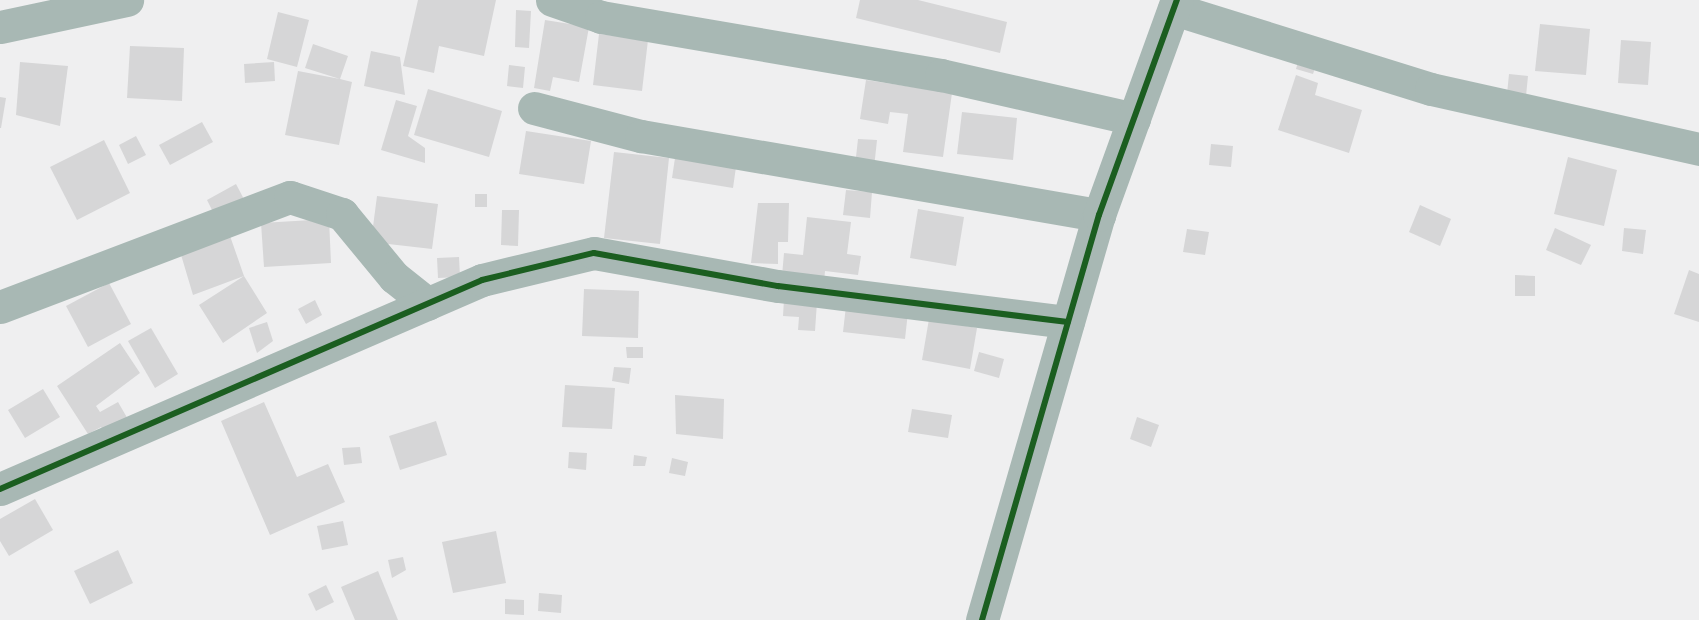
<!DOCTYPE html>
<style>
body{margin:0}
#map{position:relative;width:1699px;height:620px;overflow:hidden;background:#efeff0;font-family:"Varela Round",sans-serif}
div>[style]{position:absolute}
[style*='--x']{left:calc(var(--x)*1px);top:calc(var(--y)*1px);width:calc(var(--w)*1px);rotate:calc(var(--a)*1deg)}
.building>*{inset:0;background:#d6d6d7}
.minor>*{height:33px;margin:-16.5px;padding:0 16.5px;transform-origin:16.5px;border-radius:16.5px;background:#a8b8b4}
.cycleway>*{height:6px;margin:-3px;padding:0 3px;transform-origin:3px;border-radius:3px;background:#1b5e20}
span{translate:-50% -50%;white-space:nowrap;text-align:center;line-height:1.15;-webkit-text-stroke:4.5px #efeff0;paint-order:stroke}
</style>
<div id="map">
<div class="building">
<i style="clip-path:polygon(418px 0,496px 0,484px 56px,439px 46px,434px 73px,403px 66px)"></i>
<i style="clip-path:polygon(860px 0,918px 0,1007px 22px,1000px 53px,856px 18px)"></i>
<i style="clip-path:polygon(516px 10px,531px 11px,529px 48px,515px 47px)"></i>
<i style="clip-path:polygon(278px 12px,309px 20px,297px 67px,267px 59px)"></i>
<i style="clip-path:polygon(545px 20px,589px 27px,579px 82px,553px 77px,550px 91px,534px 88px)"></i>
<i style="clip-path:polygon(1540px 24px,1590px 29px,1586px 75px,1535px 71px)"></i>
<i style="clip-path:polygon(599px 34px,648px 40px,642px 91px,593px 85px)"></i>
<i style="clip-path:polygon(1621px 40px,1651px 42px,1648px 85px,1618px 83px)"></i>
<i style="clip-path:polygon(313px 44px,348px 56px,340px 79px,352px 82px,339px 145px,285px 135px,298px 71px,340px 79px,305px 68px)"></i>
<i style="clip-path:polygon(130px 46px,184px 48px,182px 101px,127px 98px)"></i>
<i style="clip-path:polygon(371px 51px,400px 57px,405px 95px,364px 86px)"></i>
<i style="clip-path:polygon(1301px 51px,1319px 56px,1313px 74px,1296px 69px)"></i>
<i style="clip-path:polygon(20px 62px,68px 66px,60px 126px,16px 115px)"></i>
<i style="clip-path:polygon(274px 62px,275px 81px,245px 83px,244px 64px)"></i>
<i style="clip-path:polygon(509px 65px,525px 67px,523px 88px,507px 86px)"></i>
<i style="clip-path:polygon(1509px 74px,1528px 76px,1526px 96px,1507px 94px)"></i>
<i style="clip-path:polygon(1296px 75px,1318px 83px,1315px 95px,1362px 110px,1349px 153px,1278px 130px)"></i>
<i style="clip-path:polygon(866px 80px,952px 93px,943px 157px,903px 152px,908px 114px,890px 112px,888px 124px,860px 119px)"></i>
<i style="clip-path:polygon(428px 89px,502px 111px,489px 157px,414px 135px)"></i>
<i style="clip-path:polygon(0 97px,6px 98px,1px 128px,0 128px)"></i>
<i style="clip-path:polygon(396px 100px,417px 106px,408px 136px,425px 148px,425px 163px,381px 150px)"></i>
<i style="clip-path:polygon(962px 112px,1017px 118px,1013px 160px,957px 154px)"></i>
<i style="clip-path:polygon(202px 122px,213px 142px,170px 165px,159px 145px)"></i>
<i style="clip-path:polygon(526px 131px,591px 141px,584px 184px,519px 174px)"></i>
<i style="clip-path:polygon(136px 136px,146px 155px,128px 164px,119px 145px)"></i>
<i style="clip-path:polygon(858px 139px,877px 140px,874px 168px,855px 166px)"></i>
<i style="clip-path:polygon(104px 140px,130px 193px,77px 220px,50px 167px)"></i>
<i style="clip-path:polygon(1211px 144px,1233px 146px,1231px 167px,1209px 165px)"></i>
<i style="clip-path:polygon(614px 152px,669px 158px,660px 244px,604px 238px)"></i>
<i style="clip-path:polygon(1568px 157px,1617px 170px,1604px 226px,1554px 214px)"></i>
<i style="clip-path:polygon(675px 158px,736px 167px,733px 188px,672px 178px)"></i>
<i style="clip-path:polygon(236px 184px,246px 203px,216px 218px,207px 200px)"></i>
<i style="clip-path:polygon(846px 190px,872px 192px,870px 218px,843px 215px)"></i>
<i style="clip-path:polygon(475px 194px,487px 194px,487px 207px,475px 207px)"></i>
<i style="clip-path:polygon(377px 196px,438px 204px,432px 249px,371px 242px)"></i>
<i style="clip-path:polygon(758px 203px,789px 203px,788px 242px,778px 242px,778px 264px,751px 263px)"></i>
<i style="clip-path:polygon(1420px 205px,1451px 219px,1440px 246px,1409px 232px)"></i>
<i style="clip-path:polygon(918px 209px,964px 217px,956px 266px,910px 258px)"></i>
<i style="clip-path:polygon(502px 210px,519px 210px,518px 246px,501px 245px)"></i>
<i style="clip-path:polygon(807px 217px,851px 222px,847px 254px,861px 256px,858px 275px,825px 271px,824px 282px,782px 276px,784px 253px,803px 255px)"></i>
<i style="clip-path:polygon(329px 219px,331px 263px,264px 267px,261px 223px)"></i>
<i style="clip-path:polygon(1555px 228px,1591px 245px,1581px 265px,1546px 250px)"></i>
<i style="clip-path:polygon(1624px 228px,1646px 230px,1643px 254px,1622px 251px)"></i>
<i style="clip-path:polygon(1187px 229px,1209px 232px,1205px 255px,1183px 252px)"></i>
<i style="clip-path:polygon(229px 233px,244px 276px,267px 313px,223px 343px,199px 305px,244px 276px,193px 295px,179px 248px)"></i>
<i style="clip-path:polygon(459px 257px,460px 277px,438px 278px,437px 258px)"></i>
<i style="clip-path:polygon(1689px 270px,1699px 274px,1699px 322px,1674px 314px)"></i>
<i style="clip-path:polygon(1515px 275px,1535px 276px,1535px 296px,1515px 296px)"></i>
<i style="clip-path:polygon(109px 283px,131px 324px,88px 347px,66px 306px)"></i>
<i style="clip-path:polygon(584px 289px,639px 291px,638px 338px,582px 336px)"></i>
<i style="clip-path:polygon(784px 299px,817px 302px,815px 331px,798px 330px,799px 317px,783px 316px)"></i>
<i style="clip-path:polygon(315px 300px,322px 315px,306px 324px,298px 309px)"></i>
<i style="clip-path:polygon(846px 306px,908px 312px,905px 339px,843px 332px)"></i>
<i style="clip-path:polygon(929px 319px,977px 328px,970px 369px,922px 360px)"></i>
<i style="clip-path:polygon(267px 322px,273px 341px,257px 353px,249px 328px)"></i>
<i style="clip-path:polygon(151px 328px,178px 374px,155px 388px,128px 341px)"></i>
<i style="clip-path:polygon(120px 343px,140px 373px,96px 406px,100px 412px,118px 402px,129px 421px,106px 434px,101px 427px,88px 434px,57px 386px)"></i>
<i style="clip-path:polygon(626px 347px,643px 347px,643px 358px,627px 358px)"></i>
<i style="clip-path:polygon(979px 352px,1004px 359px,999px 378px,974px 371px)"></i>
<i style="clip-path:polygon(614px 367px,631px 368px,629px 384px,612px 381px)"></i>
<i style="clip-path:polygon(565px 385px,615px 388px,612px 429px,562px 427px)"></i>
<i style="clip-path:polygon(43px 389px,60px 417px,25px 438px,8px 410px)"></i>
<i style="clip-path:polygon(675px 395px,724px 399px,723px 439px,676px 434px)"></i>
<i style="clip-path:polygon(264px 402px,297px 477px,328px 464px,345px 502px,270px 535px,221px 421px)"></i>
<i style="clip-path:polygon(912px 409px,952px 415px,948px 438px,908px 432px)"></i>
<i style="clip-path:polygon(1137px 417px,1159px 425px,1151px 447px,1130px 439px)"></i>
<i style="clip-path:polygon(436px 421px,447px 455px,400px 470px,389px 436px)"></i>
<i style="clip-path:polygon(360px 447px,362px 463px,344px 465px,342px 448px)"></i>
<i style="clip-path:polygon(569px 452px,587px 453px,586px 470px,568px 468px)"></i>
<i style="clip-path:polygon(634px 455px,647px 457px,645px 466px,633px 466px)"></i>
<i style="clip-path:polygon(672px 458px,688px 462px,685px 476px,669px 473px)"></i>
<i style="clip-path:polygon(35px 499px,53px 530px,9px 556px,0 541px,0 519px)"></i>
<i style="clip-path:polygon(343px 521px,348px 545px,322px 550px,317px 526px)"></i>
<i style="clip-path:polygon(496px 531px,506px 583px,453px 593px,442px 542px)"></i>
<i style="clip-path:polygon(118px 550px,133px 583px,90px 604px,74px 571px)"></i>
<i style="clip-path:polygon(403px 557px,406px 570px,392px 578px,388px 560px)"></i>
<i style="clip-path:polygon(378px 571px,398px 620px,355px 620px,341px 587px)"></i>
<i style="clip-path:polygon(326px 585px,334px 602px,316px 611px,308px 594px)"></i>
<i style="clip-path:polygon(539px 593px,562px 595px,561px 613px,538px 611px)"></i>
<i style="clip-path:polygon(505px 599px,524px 600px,524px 615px,505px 614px)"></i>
</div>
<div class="minor">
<i style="--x:552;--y:0;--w:52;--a:19.1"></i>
<i style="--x:601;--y:17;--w:345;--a:9.7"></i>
<i style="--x:941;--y:75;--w:198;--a:12.8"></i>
<i style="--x:1174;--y:9;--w:269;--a:17.3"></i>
<i style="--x:1431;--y:89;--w:275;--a:12.6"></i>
<i style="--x:0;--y:27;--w:130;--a:-12"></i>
<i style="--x:534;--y:108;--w:111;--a:14.7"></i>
<i style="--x:641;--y:136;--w:465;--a:9.8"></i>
<i style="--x:0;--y:307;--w:310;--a:-20.8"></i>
<i style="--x:290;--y:197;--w:55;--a:18.1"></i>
<i style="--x:342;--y:214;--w:82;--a:50.5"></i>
<i style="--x:394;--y:277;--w:43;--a:38.5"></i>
<i style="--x:0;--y:489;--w:525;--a:-23.44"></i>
<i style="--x:482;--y:280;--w:115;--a:-13.6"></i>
<i style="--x:594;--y:253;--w:187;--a:10.2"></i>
<i style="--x:778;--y:286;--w:292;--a:7.1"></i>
<i style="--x:982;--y:620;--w:422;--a:-73.9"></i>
<i style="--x:1099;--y:215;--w:229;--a:-70.1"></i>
</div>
<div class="cycleway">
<i style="--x:0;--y:489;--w:525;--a:-23.44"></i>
<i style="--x:482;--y:280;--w:115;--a:-13.6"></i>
<i style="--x:594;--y:253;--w:187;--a:10.2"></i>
<i style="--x:778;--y:286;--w:292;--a:7.1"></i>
<i style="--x:982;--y:620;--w:422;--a:-73.9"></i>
<i style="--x:1099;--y:215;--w:229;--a:-70.1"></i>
</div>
</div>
